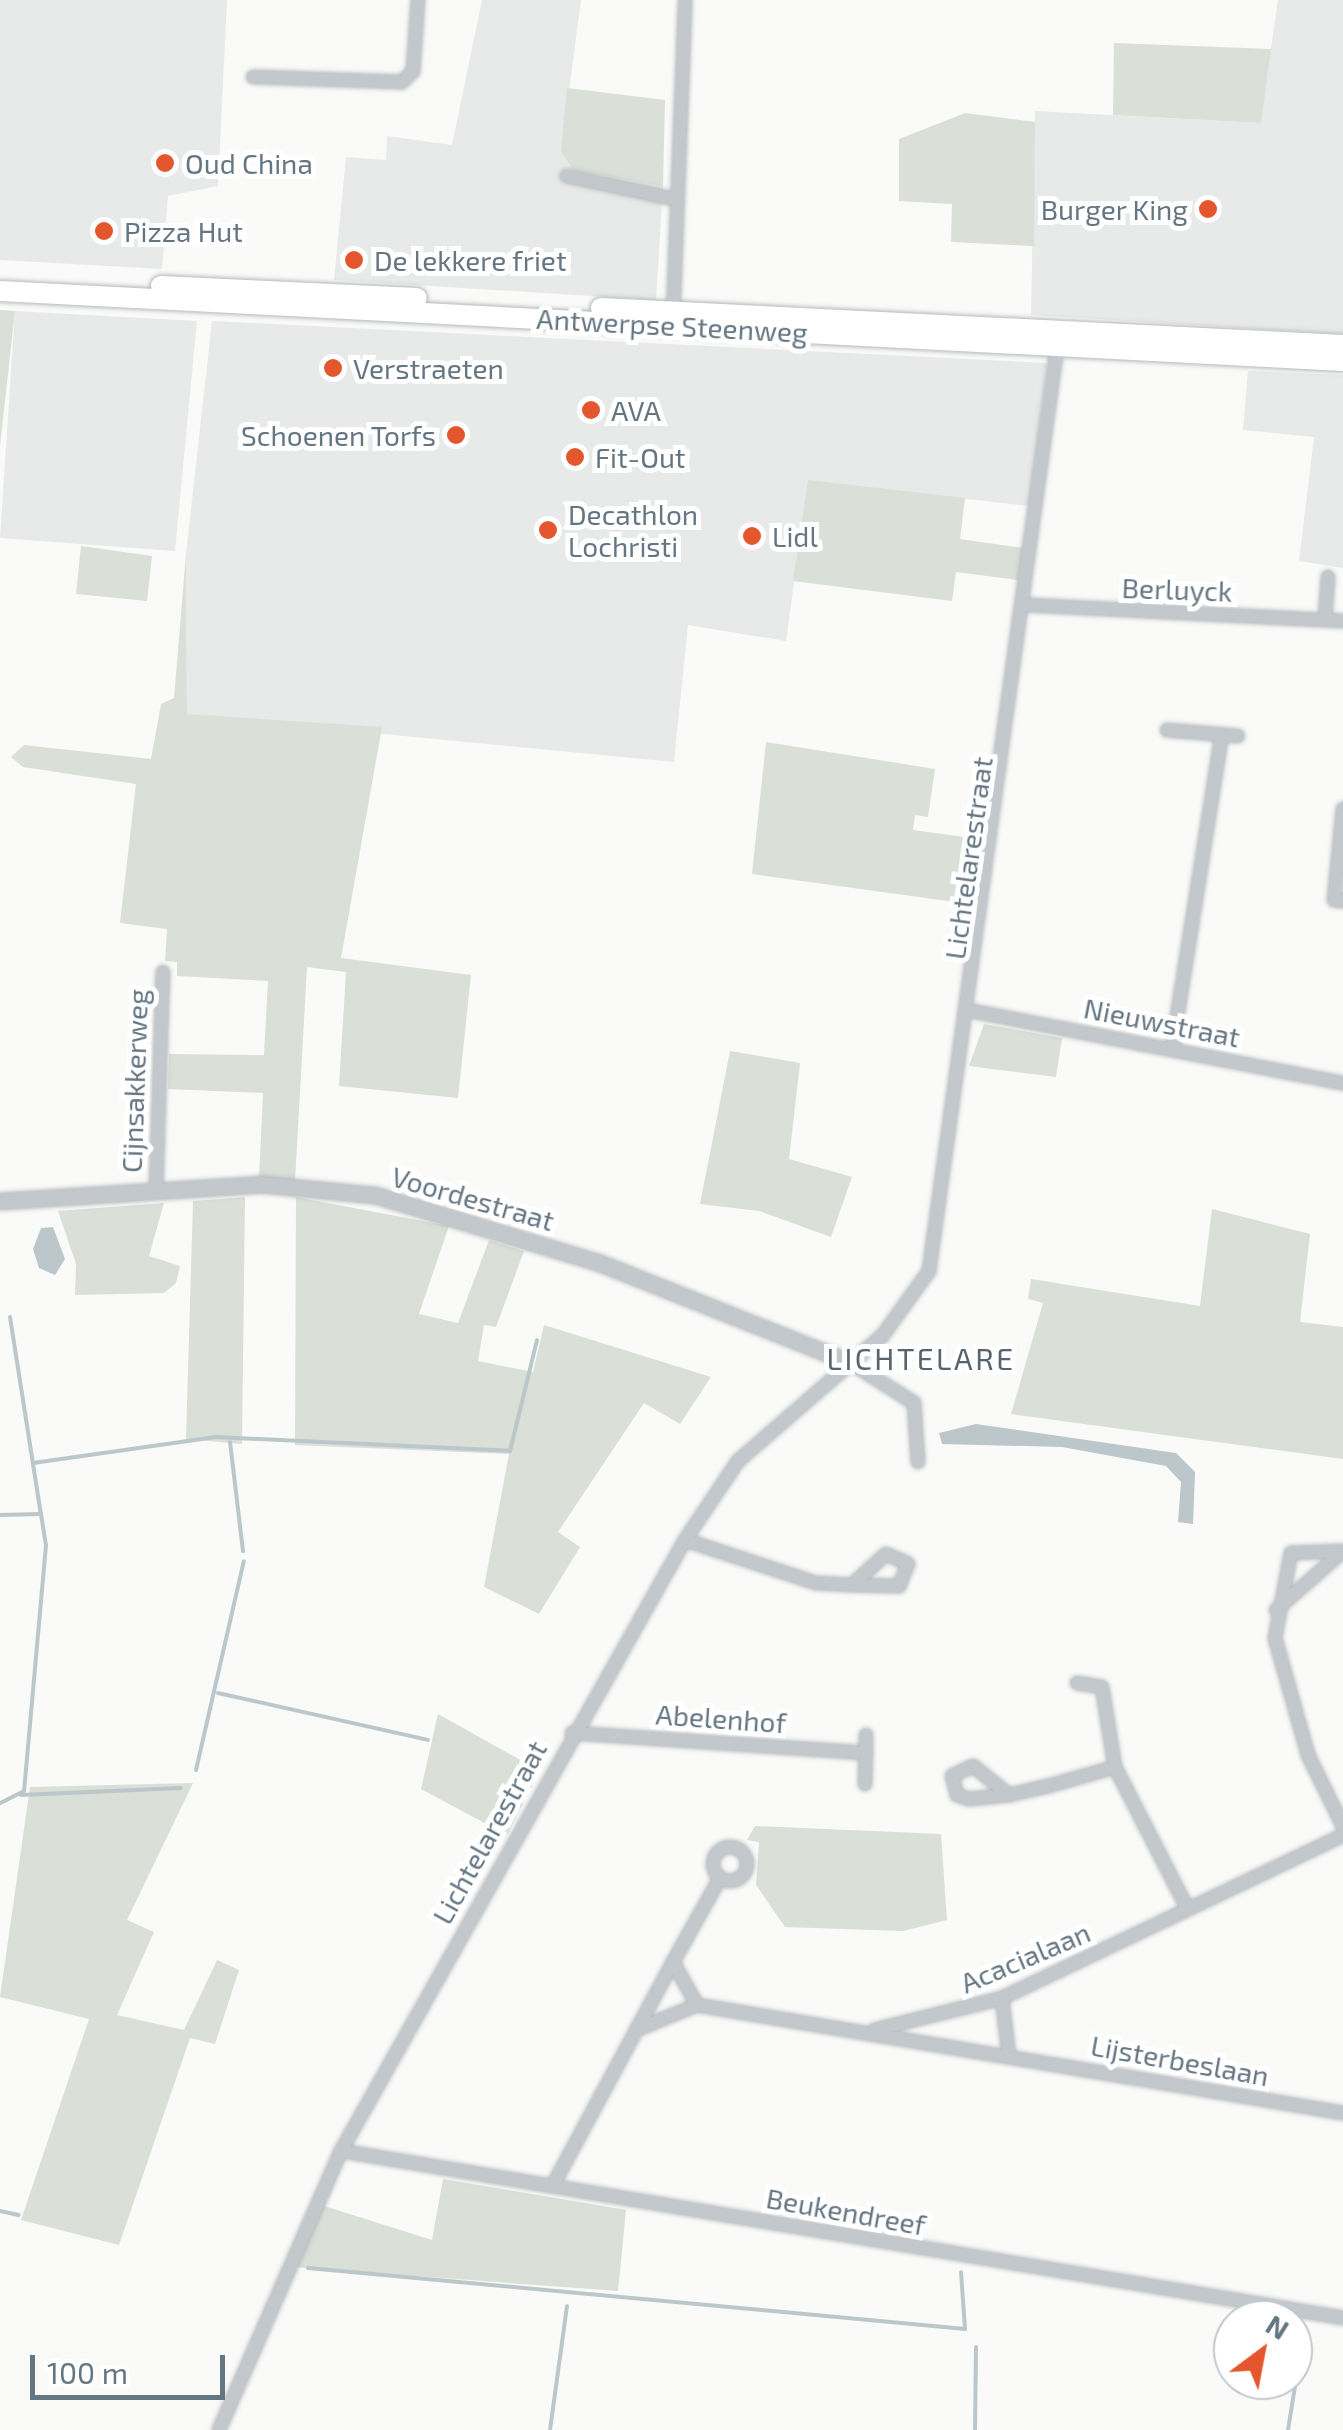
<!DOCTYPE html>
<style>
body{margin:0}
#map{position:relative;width:1343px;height:2430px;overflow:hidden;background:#fafaf8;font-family:"Exo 2",sans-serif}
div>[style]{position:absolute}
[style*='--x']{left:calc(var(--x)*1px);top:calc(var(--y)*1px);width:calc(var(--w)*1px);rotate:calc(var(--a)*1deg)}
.built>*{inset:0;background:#e8e9e9}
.green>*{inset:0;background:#dadfd7}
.water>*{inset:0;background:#bbc7cb}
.stream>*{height:4px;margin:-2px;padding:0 2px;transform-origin:2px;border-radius:2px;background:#bbc7cb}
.roads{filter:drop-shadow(0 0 2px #b5babe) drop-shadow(0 0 2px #b5babe)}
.minor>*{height:12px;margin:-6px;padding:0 6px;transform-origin:6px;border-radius:6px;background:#c3c8cc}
.minor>.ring{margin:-6px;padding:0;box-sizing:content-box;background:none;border:12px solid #c3c8cc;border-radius:50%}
.tertiary>*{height:15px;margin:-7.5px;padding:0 7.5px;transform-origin:7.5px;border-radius:7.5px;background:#c3c8cc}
.primary>*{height:20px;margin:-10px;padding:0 10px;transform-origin:10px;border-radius:10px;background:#fff}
.dots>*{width:28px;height:28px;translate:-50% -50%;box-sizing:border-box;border:5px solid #fff;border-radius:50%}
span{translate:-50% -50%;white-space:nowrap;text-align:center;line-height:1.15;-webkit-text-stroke:10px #fff;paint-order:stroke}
.poi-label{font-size:28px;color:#657683}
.left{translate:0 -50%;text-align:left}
.right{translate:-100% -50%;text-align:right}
.street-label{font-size:28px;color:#657683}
.neighbourhood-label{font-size:30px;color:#57646e;letter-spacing:2.5px}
.north{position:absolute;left:1213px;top:2300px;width:100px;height:100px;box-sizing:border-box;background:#fff;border:2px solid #c1c8cd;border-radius:50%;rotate:32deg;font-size:28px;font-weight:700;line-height:40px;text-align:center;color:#657683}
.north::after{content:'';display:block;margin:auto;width:35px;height:45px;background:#e4572e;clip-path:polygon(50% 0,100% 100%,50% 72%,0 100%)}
.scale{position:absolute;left:30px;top:2355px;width:195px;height:45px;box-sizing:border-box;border:5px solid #657683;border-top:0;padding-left:12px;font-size:30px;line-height:35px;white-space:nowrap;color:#657683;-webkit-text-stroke:8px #fff;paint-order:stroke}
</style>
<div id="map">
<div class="built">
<i style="clip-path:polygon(0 0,227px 0,218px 186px,168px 196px,162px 269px,0 260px)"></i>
<i style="clip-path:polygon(482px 0,581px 0,561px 151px,663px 186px,656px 300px,334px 280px,346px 157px,386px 160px,387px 136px,452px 145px)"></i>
<i style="clip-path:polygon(1278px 0,1343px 0,1343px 334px,1031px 315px,1035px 111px,1260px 123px)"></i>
<i style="clip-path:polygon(15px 311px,197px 321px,175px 551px,0 538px)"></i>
<i style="clip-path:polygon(212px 321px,1047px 363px,1029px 506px,808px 481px,786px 641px,688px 625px,674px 762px,187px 715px,186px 554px)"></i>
<i style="clip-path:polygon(1248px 371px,1343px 375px,1343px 568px,1299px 561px,1314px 437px,1243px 430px)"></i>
</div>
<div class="green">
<i style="clip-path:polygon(1114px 43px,1271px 49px,1261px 123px,1113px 115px)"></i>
<i style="clip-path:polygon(567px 88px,665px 100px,663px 186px,573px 170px,561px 151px)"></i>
<i style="clip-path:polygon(965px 113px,1035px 122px,1034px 246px,951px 242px,952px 204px,899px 201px,899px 139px)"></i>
<i style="clip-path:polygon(0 310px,15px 311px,0 446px)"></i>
<i style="clip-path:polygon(808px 480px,965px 498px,960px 539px,1024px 548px,1018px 580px,956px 572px,952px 601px,793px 581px)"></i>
<i style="clip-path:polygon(81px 546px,152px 556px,147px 601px,76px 594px)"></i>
<i style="clip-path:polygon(186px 554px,187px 714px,382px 727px,341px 958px,471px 975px,458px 1098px,339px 1086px,346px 972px,307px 967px,295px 1181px,259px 1180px,263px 1093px,168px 1089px,169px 1054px,264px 1055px,268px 981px,177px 976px,177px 962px,165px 961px,167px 929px,120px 923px,136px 784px,23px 767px,11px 757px,24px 745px,151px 759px,161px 704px,174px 698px)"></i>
<i style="clip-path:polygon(766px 742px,935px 769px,928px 817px,915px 815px,913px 830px,986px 840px,977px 905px,752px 874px)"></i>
<i style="clip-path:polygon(984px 1024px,1062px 1038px,1056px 1077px,969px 1066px)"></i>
<i style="clip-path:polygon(730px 1051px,800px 1063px,789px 1159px,852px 1177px,831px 1237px,759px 1211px,700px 1204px)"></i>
<i style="clip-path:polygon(245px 1197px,242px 1444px,186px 1439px,193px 1201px)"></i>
<i style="clip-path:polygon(296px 1197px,449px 1226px,419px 1314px,458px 1323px,489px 1240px,524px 1251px,496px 1327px,484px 1325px,478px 1361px,533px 1372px,544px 1325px,711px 1377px,680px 1424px,644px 1403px,558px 1532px,580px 1547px,539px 1614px,484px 1587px,509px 1454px,295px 1445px)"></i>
<i style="clip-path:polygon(164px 1203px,149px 1256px,180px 1266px,176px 1283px,164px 1293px,75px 1295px,76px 1264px,58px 1211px)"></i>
<i style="clip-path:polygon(1212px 1209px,1310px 1234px,1300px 1322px,1343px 1327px,1343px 1459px,1011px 1414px,1043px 1303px,1028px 1299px,1031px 1279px,1200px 1306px)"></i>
<i style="clip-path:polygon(438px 1714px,540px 1771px,507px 1835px,421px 1789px)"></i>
<i style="clip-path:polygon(193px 1783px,127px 1920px,154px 1932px,117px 2015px,184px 2030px,217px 1960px,239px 1970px,215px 2044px,190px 2038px,119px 2245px,21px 2220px,89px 2019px,0 1997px,30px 1787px)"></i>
<i style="clip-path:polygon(755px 1826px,941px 1834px,947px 1920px,903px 1931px,785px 1927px,756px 1885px,759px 1842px,747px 1840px)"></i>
<i style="clip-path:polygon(443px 2179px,626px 2210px,618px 2291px,293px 2267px,321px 2205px,432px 2240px)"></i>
</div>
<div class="water">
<i style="clip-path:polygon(53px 1227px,65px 1259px,55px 1275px,39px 1268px,33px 1249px,41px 1228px)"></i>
<i style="clip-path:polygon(976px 1424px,1176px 1453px,1195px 1472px,1193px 1524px,1178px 1522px,1181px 1482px,1166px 1466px,1062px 1447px,942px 1444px,939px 1433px)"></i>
</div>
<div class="stream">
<i style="--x:10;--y:1317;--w:199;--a:81.1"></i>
<i style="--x:230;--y:1442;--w:110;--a:83.2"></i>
<i style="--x:33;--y:1463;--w:185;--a:-8.1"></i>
<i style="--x:216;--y:1437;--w:294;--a:2.7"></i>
<i style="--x:510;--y:1451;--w:114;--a:-76.3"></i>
<i style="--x:0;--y:1515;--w:41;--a:-1.4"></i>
<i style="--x:41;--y:1514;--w:31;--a:81"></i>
<i style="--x:46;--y:1545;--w:247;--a:95.1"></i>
<i style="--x:24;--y:1791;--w:27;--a:153"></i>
<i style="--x:218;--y:1693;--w:215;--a:12.6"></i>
<i style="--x:196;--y:1770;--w:214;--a:-77.1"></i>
<i style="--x:21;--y:1795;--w:160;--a:-2.5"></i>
<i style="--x:0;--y:2211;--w:19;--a:12"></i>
<i style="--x:308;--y:2268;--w:660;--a:5.3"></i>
<i style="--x:965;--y:2329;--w:57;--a:-94"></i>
<i style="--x:550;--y:2430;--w:125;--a:-82.2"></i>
<i style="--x:975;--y:2430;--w:83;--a:-89.3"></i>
<i style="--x:1288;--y:2430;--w:82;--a:-80.9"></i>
</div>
<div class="roads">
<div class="minor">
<i style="--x:253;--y:77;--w:149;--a:1.9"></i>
<i style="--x:402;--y:82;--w:16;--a:-45"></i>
<i style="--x:413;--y:71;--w:71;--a:-86"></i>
<i style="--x:567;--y:176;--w:109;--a:12.1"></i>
<i style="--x:673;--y:318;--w:318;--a:-87.8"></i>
<i style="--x:1027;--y:605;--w:316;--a:2.9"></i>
<i style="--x:1325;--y:619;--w:42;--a:-85.9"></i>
<i style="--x:1167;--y:730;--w:71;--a:4.8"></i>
<i style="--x:1343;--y:809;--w:91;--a:95.6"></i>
<i style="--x:1334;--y:900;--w:9;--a:6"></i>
<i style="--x:972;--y:1011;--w:378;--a:11"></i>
<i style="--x:1172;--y:1049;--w:318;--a:-81"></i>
<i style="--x:156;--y:1191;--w:219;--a:-88.2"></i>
<i style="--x:851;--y:1363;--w:75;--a:32.4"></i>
<i style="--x:914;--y:1403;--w:59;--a:86.1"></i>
<i style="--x:685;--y:1540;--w:138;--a:18.2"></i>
<i style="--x:816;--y:1583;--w:36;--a:3"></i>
<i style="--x:852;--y:1585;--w:46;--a:-42.4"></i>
<i style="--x:886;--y:1554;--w:24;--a:24"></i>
<i style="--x:908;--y:1564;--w:24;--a:112"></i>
<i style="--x:899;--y:1586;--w:47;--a:-178.8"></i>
<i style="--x:1343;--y:1551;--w:52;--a:177.8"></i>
<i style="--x:1291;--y:1553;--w:86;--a:100.7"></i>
<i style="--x:1275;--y:1638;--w:122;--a:74.2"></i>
<i style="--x:1308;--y:1755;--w:79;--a:63.8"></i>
<i style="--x:1276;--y:1610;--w:89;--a:-41.4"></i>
<i style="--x:1077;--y:1683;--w:25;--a:9"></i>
<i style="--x:1102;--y:1687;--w:81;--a:80.8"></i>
<i style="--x:1115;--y:1767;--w:158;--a:62.9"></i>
<i style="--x:572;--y:1733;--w:295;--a:3.9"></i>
<i style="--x:865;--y:1784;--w:49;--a:-88.8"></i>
<i style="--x:1009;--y:1795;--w:46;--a:-141.1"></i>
<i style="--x:973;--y:1766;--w:23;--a:155"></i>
<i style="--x:952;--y:1776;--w:20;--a:75"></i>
<i style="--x:957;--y:1795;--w:13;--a:18"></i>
<i style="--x:969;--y:1799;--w:40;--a:-5.7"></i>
<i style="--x:1009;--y:1795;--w:37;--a:-13"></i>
<i style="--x:1045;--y:1787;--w:73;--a:-15.9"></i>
<i class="ring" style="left:713px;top:1847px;width:22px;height:22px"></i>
<i style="--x:720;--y:1878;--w:96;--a:119.2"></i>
<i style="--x:673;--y:1962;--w:49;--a:60.8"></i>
<i style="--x:697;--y:2005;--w:655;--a:9.49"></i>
<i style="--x:1002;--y:1998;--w:59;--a:83.2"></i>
<i style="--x:636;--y:2030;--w:66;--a:-22.3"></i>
<i style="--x:874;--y:2030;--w:132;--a:-14"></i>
<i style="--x:1002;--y:1998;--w:378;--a:-25.5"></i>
<i style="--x:341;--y:2151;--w:1016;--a:9.46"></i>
<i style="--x:553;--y:2185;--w:253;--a:-61.7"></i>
<i style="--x:219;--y:2430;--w:305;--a:-66.4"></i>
<i style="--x:341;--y:2151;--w:701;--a:-60.62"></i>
<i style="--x:685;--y:1540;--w:95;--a:-56.1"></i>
<i style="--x:738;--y:1461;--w:192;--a:-41"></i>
<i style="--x:883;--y:1335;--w:79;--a:-54.3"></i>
<i style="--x:929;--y:1271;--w:940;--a:-82.11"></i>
</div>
<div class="tertiary">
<i style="--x:0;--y:1201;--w:261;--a:-3.7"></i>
<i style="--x:260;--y:1184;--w:116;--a:5.5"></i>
<i style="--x:375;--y:1195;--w:235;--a:16.8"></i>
<i style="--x:600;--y:1263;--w:270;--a:21.7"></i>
</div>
<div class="primary">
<i style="--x:161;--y:286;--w:256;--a:2.7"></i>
<i style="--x:0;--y:291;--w:1345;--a:2.98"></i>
<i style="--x:601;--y:308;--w:743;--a:2.85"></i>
</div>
</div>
<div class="dots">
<i style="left:165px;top:163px;background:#e4572e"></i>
<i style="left:1208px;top:209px;background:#e4572e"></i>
<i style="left:104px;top:231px;background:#e4572e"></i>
<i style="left:354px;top:260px;background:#e4572e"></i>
<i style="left:333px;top:368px;background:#e4572e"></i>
<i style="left:591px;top:410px;background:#e4572e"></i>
<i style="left:456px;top:435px;background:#e4572e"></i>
<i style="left:575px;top:457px;background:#e4572e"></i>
<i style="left:548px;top:530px;background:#e4572e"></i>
<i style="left:752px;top:536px;background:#e4572e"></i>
</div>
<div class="poi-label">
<span class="left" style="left:185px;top:163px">Oud China</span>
<span class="right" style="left:1188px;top:209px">Burger King</span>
<span class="left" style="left:124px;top:231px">Pizza Hut</span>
<span class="left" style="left:374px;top:260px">De lekkere friet</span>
<span class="left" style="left:353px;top:368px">Verstraeten</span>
<span class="left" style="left:611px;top:410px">AVA</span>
<span class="right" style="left:436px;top:435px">Schoenen Torfs</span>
<span class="left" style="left:595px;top:457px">Fit-Out</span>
<span class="left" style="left:568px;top:530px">Decathlon<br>Lochristi</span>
<span class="left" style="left:772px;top:536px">Lidl</span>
</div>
<div class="street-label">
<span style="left:672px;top:325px;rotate:3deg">Antwerpse Steenweg</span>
<span style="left:1177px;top:589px;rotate:2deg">Berluyck</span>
<span style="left:968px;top:858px;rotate:-82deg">Lichtelarestraat</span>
<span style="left:1162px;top:1022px;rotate:11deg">Nieuwstraat</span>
<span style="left:134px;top:1081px;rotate:-88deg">Cijnsakkerweg</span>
<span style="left:473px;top:1198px;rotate:16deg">Voordestraat</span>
<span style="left:721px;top:1718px;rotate:4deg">Abelenhof</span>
<span style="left:489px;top:1832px;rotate:-61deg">Lichtelarestraat</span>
<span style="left:1025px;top:1957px;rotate:-23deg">Acacialaan</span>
<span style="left:1180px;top:2060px;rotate:10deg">Lijsterbeslaan</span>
<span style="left:846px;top:2211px;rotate:10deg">Beukendreef</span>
</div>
<div class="neighbourhood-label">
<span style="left:921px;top:1358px">LICHTELARE</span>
</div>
<div class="north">N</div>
<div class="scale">100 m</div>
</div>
